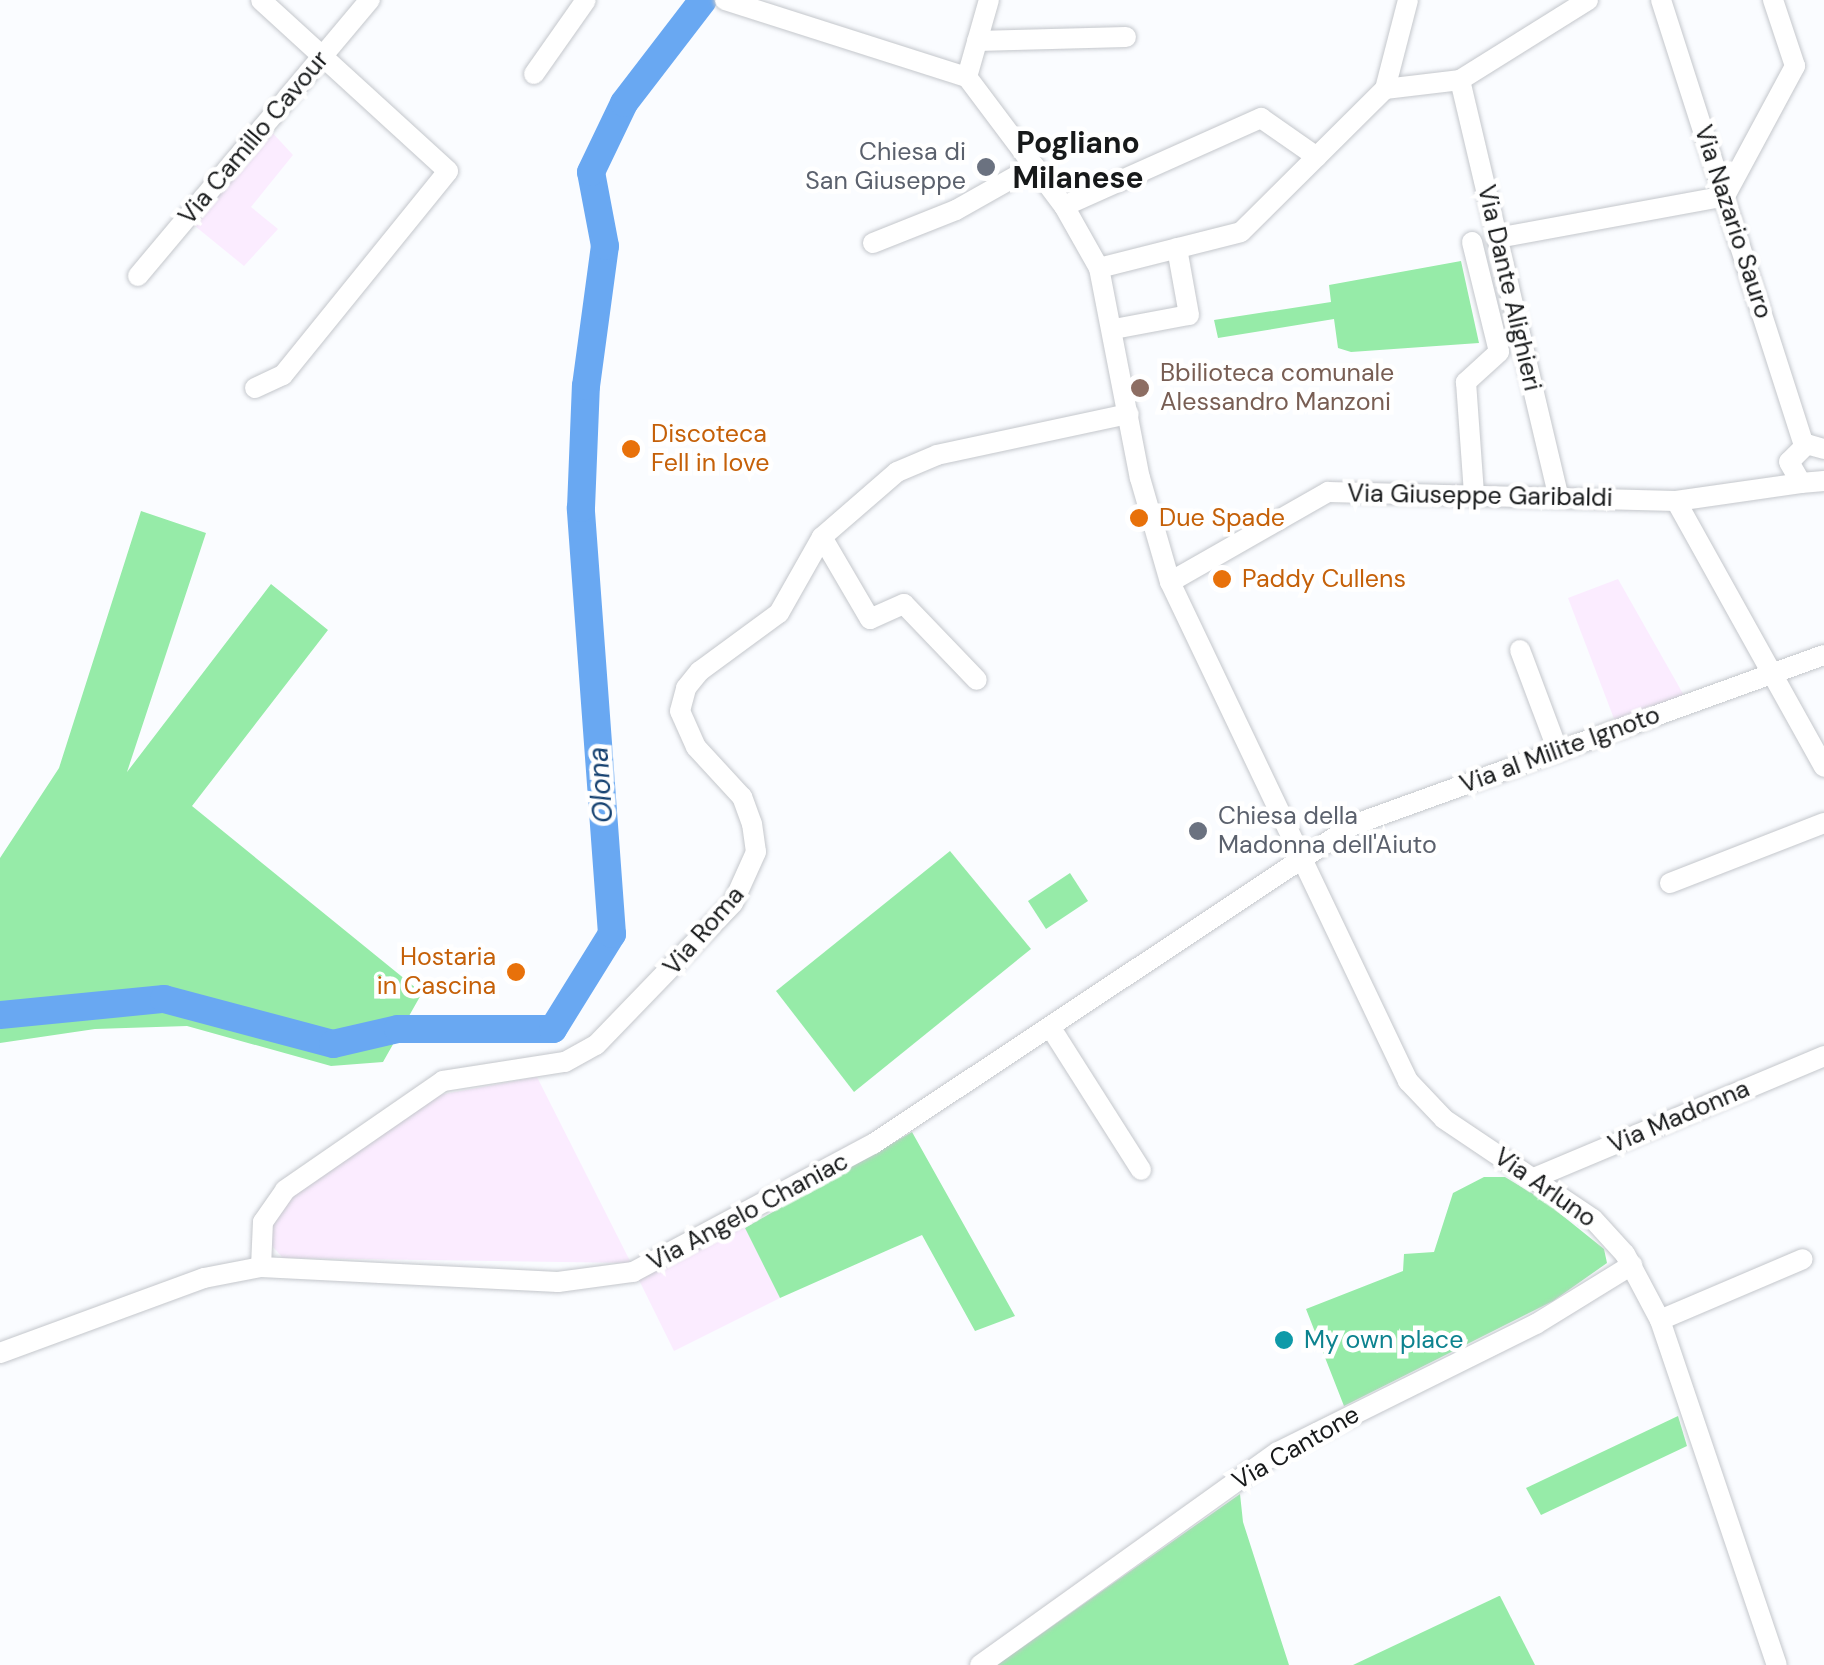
<!DOCTYPE html>
<style>
body{margin:0}
#map{position:relative;width:1824px;height:1665px;overflow:hidden;background:#fafcff;font-family:"DM Sans",sans-serif}
div>[style]{position:absolute}
[style*='--x']{left:calc(var(--x)*1px);top:calc(var(--y)*1px);width:calc(var(--w)*1px);rotate:calc(var(--a)*1deg)}
.industrial>*{inset:0;background:#fbecff}
.green>*{inset:0;background:#96eba8}
.river>*{height:28px;margin:-14px;padding:0 14px;transform-origin:14px;border-radius:14px;background:#69a8f2}
.roads{filter:drop-shadow(0 0 2px #c4c7cc) drop-shadow(0 0 2px #c4c7cc)}
.minor>*{height:20px;margin:-10px;padding:0 10px;transform-origin:10px;border-radius:10px;background:#fff}
.dots>*{width:28px;height:28px;translate:-50% -50%;box-sizing:border-box;border:5px solid #fff;border-radius:50%}
span{translate:-50% -50%;white-space:nowrap;text-align:center;line-height:1.15;-webkit-text-stroke:9px #fff;paint-order:stroke}
.street-label{font-size:25px;color:#17191a}
.worship-label{font-size:25px;color:#5b616d}
.right{translate:-100% -50%;text-align:right}
.left{translate:0 -50%;text-align:left}
.education-label{font-size:25px;color:#785e54}
.food-label{font-size:25px;color:#c56008}
.culture-label{font-size:25px;color:#0d838f}
.water-label{font-size:28px;color:#154170;font-style:italic}
.quarter-label{font-size:30px;color:#17191a;font-weight:700}
</style>
<div id="map">
<div class="industrial">
<i style="clip-path:polygon(268px 128px,293px 155px,251px 207px,278px 229px,244px 266px,190px 222px)"></i>
<i style="clip-path:polygon(1618px 579px,1686px 699px,1616px 724px,1568px 598px)"></i>
<i style="clip-path:polygon(537px 1077px,631px 1263px,283px 1258px,273px 1247px,268px 1231px,278px 1205px,438px 1095px)"></i>
<i style="clip-path:polygon(741px 1219px,780px 1298px,674px 1351px,636px 1274px)"></i>
</div>
<div class="green">
<i style="clip-path:polygon(1461px 261px,1479px 343px,1351px 352px,1338px 348px,1334px 319px,1218px 338px,1214px 320px,1331px 302px,1329px 285px)"></i>
<i style="clip-path:polygon(141px 511px,206px 533px,127px 772px,271px 584px,328px 630px,192px 806px,422px 993px,383px 1062px,331px 1066px,187px 1026px,95px 1029px,0 1043px,0 858px,59px 768px)"></i>
<i style="clip-path:polygon(950px 851px,1031px 949px,854px 1092px,776px 991px)"></i>
<i style="clip-path:polygon(1070px 873px,1088px 901px,1046px 929px,1028px 901px)"></i>
<i style="clip-path:polygon(912px 1132px,1015px 1316px,975px 1331px,922px 1235px,780px 1298px,745px 1228px)"></i>
<i style="clip-path:polygon(1484px 1177px,1505px 1177px,1543px 1200px,1604px 1249px,1607px 1263px,1553px 1301px,1344px 1406px,1306px 1309px,1403px 1271px,1404px 1254px,1434px 1252px,1453px 1193px)"></i>
<i style="clip-path:polygon(1678px 1416px,1687px 1446px,1541px 1515px,1526px 1488px)"></i>
<i style="clip-path:polygon(1240px 1494px,1243px 1522px,1289px 1665px,997px 1665px)"></i>
<i style="clip-path:polygon(1500px 1596px,1535px 1665px,1353px 1665px,1499px 1596px)"></i>
</div>
<div class="river">
<i style="--x:0;--y:1015;--w:165;--a:-5.6"></i>
<i style="--x:164;--y:999;--w:175;--a:14.9"></i>
<i style="--x:333;--y:1044;--w:67;--a:-13"></i>
<i style="--x:398;--y:1029;--w:155;--a:0"></i>
<i style="--x:553;--y:1029;--w:112;--a:-58.2"></i>
<i style="--x:612;--y:934;--w:427;--a:-94.2"></i>
<i style="--x:581;--y:508;--w:122;--a:-87.7"></i>
<i style="--x:586;--y:386;--w:141;--a:-82.3"></i>
<i style="--x:605;--y:246;--w:75;--a:-100.7"></i>
<i style="--x:591;--y:172;--w:76;--a:-64.4"></i>
<i style="--x:624;--y:103;--w:130;--a:-52.5"></i>
</div>
<div class="roads">
<div class="minor">
<i style="--x:725;--y:0;--w:254;--a:17.7"></i>
<i style="--x:967;--y:77;--w:161;--a:53.1"></i>
<i style="--x:1064;--y:206;--w:71;--a:60.6"></i>
<i style="--x:1099;--y:268;--w:214;--a:79"></i>
<i style="--x:1140;--y:478;--w:108;--a:73.9"></i>
<i style="--x:1170;--y:582;--w:553;--a:64.5"></i>
<i style="--x:1408;--y:1081;--w:52;--a:46.5"></i>
<i style="--x:1444;--y:1119;--w:179;--a:33.9"></i>
<i style="--x:1593;--y:1219;--w:47;--a:47.6"></i>
<i style="--x:1625;--y:1254;--w:75;--a:62.1"></i>
<i style="--x:1660;--y:1320;--w:364;--a:71.3"></i>
<i style="--x:1661;--y:0;--w:467;--a:72.2"></i>
<i style="--x:977;--y:41;--w:149;--a:-1.5"></i>
<i style="--x:534;--y:74;--w:90;--a:-54.9"></i>
<i style="--x:967;--y:77;--w:80;--a:-74.1"></i>
<i style="--x:1460;--y:80;--w:426;--a:76.7"></i>
<i style="--x:1385;--y:89;--w:92;--a:-75.5"></i>
<i style="--x:1064;--y:206;--w:216;--a:-24.1"></i>
<i style="--x:1261;--y:118;--w:68;--a:34.9"></i>
<i style="--x:1497;--y:238;--w:232;--a:-10.4"></i>
<i style="--x:1725;--y:196;--w:148;--a:-61.7"></i>
<i style="--x:1795;--y:66;--w:70;--a:-108.4"></i>
<i style="--x:1472;--y:242;--w:113;--a:76.2"></i>
<i style="--x:1499;--y:352;--w:45;--a:137.7"></i>
<i style="--x:1466;--y:382;--w:112;--a:85.9"></i>
<i style="--x:873;--y:243;--w:89;--a:-21.7"></i>
<i style="--x:956;--y:210;--w:90;--a:-29.4"></i>
<i style="--x:1099;--y:268;--w:146;--a:-14.2"></i>
<i style="--x:1241;--y:232;--w:203;--a:-44.8"></i>
<i style="--x:1385;--y:89;--w:76;--a:-6.8"></i>
<i style="--x:1460;--y:80;--w:151;--a:-32"></i>
<i style="--x:138;--y:276;--w:361;--a:-50"></i>
<i style="--x:1114;--y:329;--w:76;--a:-10.6"></i>
<i style="--x:1189;--y:315;--w:68;--a:-100.2"></i>
<i style="--x:255;--y:388;--w:31;--a:-25"></i>
<i style="--x:283;--y:375;--w:262;--a:-51"></i>
<i style="--x:448;--y:171;--w:253;--a:-137.6"></i>
<i style="--x:1824;--y:449;--w:18;--a:-164"></i>
<i style="--x:1807;--y:444;--w:25;--a:135"></i>
<i style="--x:1789;--y:462;--w:24;--a:60"></i>
<i style="--x:1801;--y:483;--w:23;--a:-5"></i>
<i style="--x:1676;--y:501;--w:304;--a:60.9"></i>
<i style="--x:822;--y:537;--w:95;--a:59.7"></i>
<i style="--x:870;--y:619;--w:37;--a:-24"></i>
<i style="--x:904;--y:604;--w:105;--a:46.2"></i>
<i style="--x:1170;--y:582;--w:182;--a:-29.7"></i>
<i style="--x:1328;--y:492;--w:348;--a:1.5"></i>
<i style="--x:1676;--y:501;--w:126;--a:-8.2"></i>
<i style="--x:1520;--y:650;--w:108;--a:69.4"></i>
<i style="--x:1670;--y:883;--w:165;--a:-21.3"></i>
<i style="--x:1051;--y:1028;--w:168;--a:57.6"></i>
<i style="--x:1534;--y:1178;--w:315;--a:-22.8"></i>
<i style="--x:261;--y:1267;--w:45;--a:-87.5"></i>
<i style="--x:263;--y:1222;--w:39;--a:-55"></i>
<i style="--x:285;--y:1190;--w:192;--a:-34.6"></i>
<i style="--x:443;--y:1081;--w:123;--a:-8.9"></i>
<i style="--x:565;--y:1062;--w:35;--a:-29"></i>
<i style="--x:596;--y:1045;--w:197;--a:-46"></i>
<i style="--x:733;--y:903;--w:56;--a:-65.7"></i>
<i style="--x:756;--y:852;--w:28;--a:-98"></i>
<i style="--x:752;--y:824;--w:29;--a:-110"></i>
<i style="--x:742;--y:797;--w:68;--a:-132.6"></i>
<i style="--x:696;--y:747;--w:39;--a:-114"></i>
<i style="--x:680;--y:711;--w:24;--a:-75"></i>
<i style="--x:686;--y:688;--w:22;--a:-51"></i>
<i style="--x:700;--y:671;--w:98;--a:-36.3"></i>
<i style="--x:779;--y:613;--w:87;--a:-60.5"></i>
<i style="--x:822;--y:537;--w:99;--a:-40.9"></i>
<i style="--x:897;--y:472;--w:43;--a:-23"></i>
<i style="--x:937;--y:455;--w:196;--a:-12.1"></i>
<i style="--x:1660;--y:1320;--w:155;--a:-23.1"></i>
<i style="--x:0;--y:1353;--w:217;--a:-20.2"></i>
<i style="--x:204;--y:1278;--w:58;--a:-10.9"></i>
<i style="--x:261;--y:1267;--w:297;--a:2.9"></i>
<i style="--x:558;--y:1282;--w:76;--a:-7.6"></i>
<i style="--x:633;--y:1272;--w:272;--a:-28.1"></i>
<i style="--x:873;--y:1144;--w:576;--a:-33.61"></i>
<i style="--x:1353;--y:825;--w:501;--a:-19.85"></i>
<i style="--x:980;--y:1665;--w:366;--a:-35.6"></i>
<i style="--x:1278;--y:1452;--w:288;--a:-26.4"></i>
<i style="--x:1536;--y:1324;--w:113;--a:-31.6"></i>
</div>
</div>
<div class="dots">
<i style="left:986px;top:167px;background:#6b7280"></i>
<i style="left:1140px;top:388px;background:#8d6e63"></i>
<i style="left:631px;top:449px;background:#e8710a"></i>
<i style="left:1139px;top:518px;background:#e8710a"></i>
<i style="left:1222px;top:579px;background:#e8710a"></i>
<i style="left:1198px;top:831px;background:#6b7280"></i>
<i style="left:516px;top:972px;background:#e8710a"></i>
<i style="left:1284px;top:1340px;background:#0f9aa8"></i>
</div>
<div class="street-label">
<span style="left:254px;top:138px;rotate:-50deg">Via Camillo Cavour</span>
<span style="left:1733px;top:222px;rotate:72deg">Via Nazario Sauro</span>
<span style="left:1509px;top:288px;rotate:77deg">Via Dante Alighieri</span>
<span style="left:1480px;top:496px;rotate:1deg">Via Giuseppe Garibaldi</span>
<span style="left:1560px;top:750px;rotate:-20deg">Via al Milite Ignoto</span>
<span style="left:704px;top:931px;rotate:-49deg">Via Roma</span>
<span style="left:1679px;top:1117px;rotate:-23deg">Via Madonna</span>
<span style="left:1545px;top:1188px;rotate:35deg">Via Arluno</span>
<span style="left:748px;top:1212px;rotate:-28deg">Via Angelo Chaniac</span>
<span style="left:1296px;top:1448px;rotate:-30deg">Via Cantone</span>
</div>
<div class="worship-label">
<span class="right" style="left:966px;top:167px">Chiesa di<br>San Giuseppe</span>
<span class="left" style="left:1218px;top:831px">Chiesa della<br>Madonna dell'Aiuto</span>
</div>
<div class="education-label">
<span class="left" style="left:1160px;top:388px">Bbilioteca comunale<br>Alessandro Manzoni</span>
</div>
<div class="food-label">
<span class="left" style="left:651px;top:449px">Discoteca<br>Fell in love</span>
<span class="left" style="left:1159px;top:518px">Due Spade</span>
<span class="left" style="left:1242px;top:579px">Paddy Cullens</span>
<span class="right" style="left:496px;top:972px">Hostaria<br>in Cascina</span>
</div>
<div class="culture-label">
<span class="left" style="left:1304px;top:1340px">My own place</span>
</div>
<div class="water-label">
<span style="left:601px;top:785px;rotate:-94deg">Olona</span>
</div>
<div class="quarter-label">
<span style="left:1078px;top:160px">Pogliano<br>Milanese</span>
</div>
</div>
